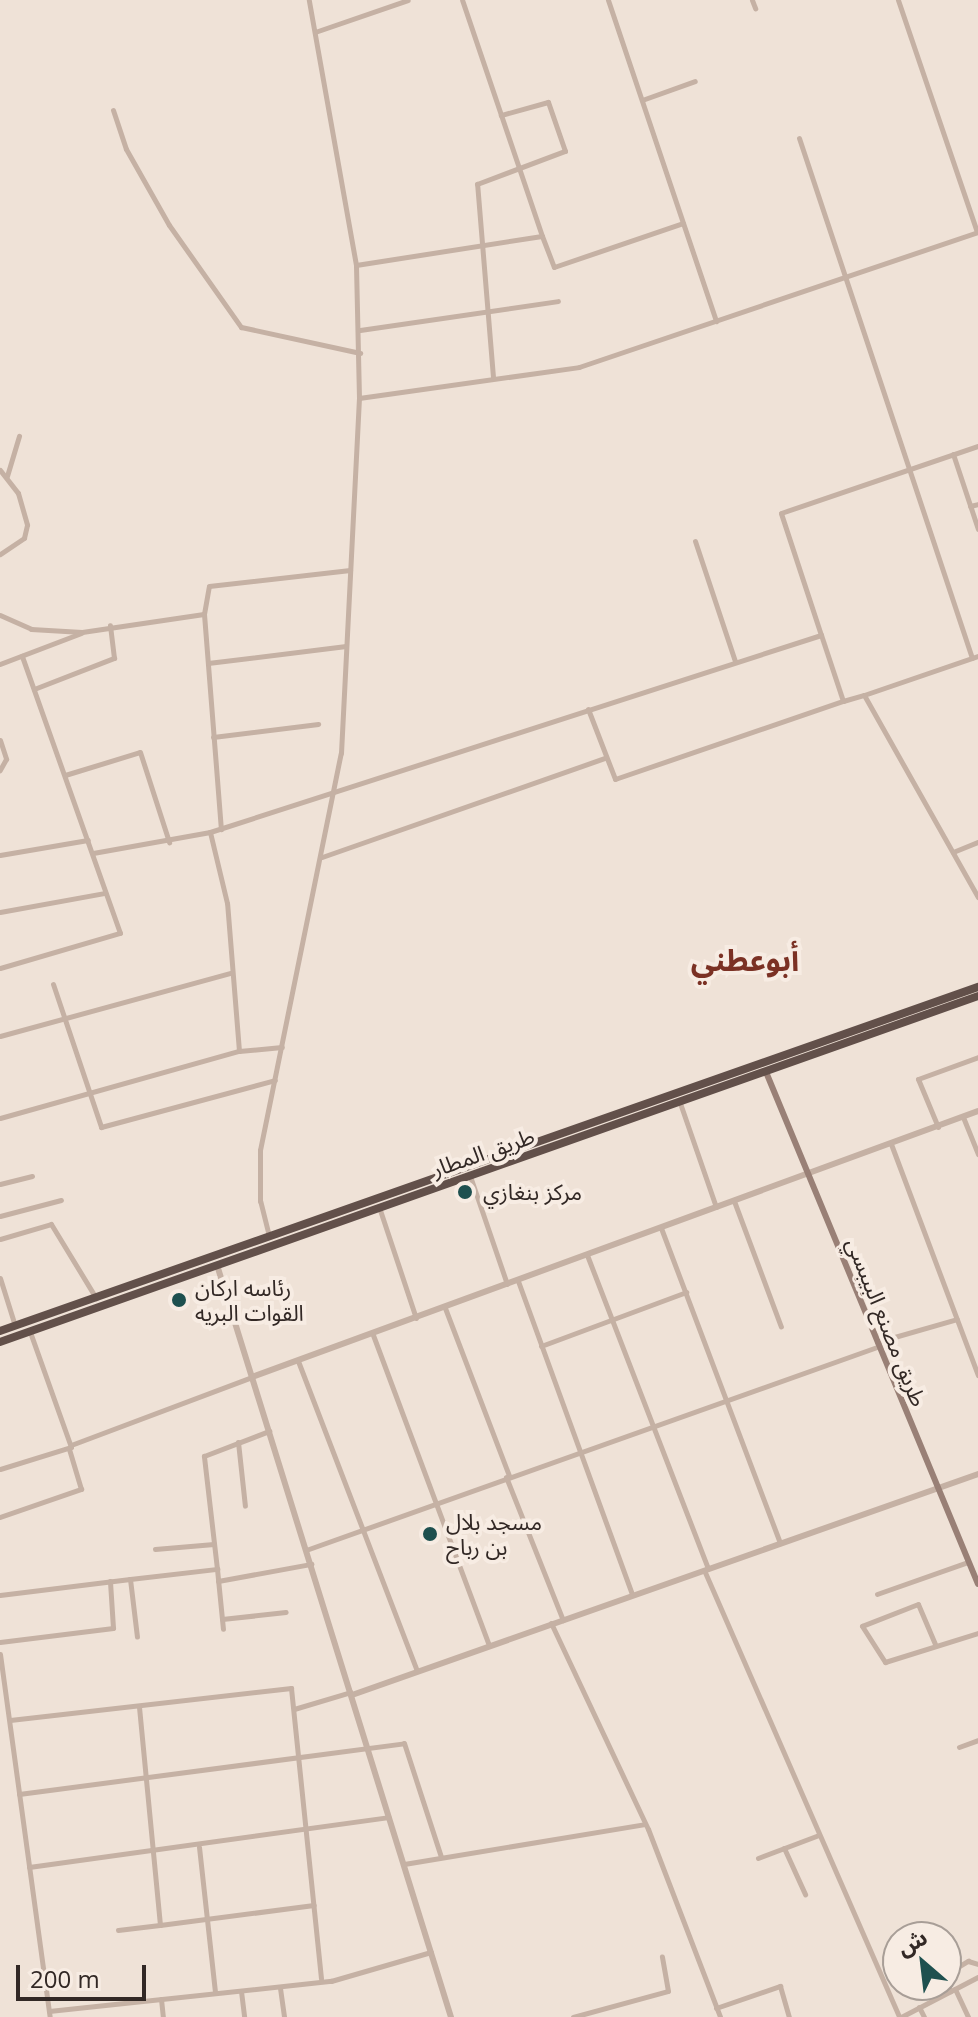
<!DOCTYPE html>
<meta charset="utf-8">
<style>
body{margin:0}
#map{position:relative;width:978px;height:2017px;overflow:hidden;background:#efe2d7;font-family:"Open Sans","Noto Sans Arabic",sans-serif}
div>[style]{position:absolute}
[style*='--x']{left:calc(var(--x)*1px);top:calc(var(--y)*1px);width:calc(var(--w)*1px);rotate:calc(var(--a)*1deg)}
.minor>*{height:5px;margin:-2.5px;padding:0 2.5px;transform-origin:2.5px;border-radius:2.5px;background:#c5b1a4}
.tertiary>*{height:6px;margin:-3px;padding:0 3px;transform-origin:3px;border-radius:3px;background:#c5b1a4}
.secondary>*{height:6px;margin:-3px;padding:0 3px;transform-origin:3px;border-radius:3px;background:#998076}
.trunk>*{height:8px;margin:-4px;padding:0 4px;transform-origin:4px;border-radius:4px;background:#62504a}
.dots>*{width:22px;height:22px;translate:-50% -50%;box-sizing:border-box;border:4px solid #f7ece3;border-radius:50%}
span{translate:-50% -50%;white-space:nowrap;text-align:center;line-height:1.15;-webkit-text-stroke:8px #f7ece3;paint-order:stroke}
.street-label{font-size:22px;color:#322825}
.poi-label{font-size:22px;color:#322825}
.left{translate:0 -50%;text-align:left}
.district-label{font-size:30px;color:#7b3124;font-weight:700}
.north{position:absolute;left:882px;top:1921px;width:80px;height:80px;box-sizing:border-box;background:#f7ece3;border:2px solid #a89e97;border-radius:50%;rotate:332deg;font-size:22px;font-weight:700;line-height:32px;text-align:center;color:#322825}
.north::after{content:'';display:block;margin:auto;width:28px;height:36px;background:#1e504f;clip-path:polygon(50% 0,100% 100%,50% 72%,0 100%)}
.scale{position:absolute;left:16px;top:1965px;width:130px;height:36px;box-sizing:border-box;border:4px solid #322825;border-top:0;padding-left:10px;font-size:24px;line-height:28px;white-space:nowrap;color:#322825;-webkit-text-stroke:6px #f7ece3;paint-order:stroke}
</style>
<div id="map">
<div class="minor">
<i style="--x:608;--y:0;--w:339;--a:71.4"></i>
<i style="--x:752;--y:0;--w:9;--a:69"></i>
<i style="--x:898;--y:0;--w:245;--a:71.2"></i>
<i style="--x:315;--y:32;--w:98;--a:-19"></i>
<i style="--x:642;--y:100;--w:56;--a:-19.7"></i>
<i style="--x:113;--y:110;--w:41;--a:71.6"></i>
<i style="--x:126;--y:149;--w:87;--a:60.5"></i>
<i style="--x:169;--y:225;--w:125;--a:54.8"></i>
<i style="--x:241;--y:327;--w:122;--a:12.3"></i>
<i style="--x:799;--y:138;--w:548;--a:71.6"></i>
<i style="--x:542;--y:236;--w:33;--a:69"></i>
<i style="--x:554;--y:267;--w:136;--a:-18.8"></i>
<i style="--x:356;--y:265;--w:188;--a:-8.9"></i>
<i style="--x:542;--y:236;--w:249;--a:-108.7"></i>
<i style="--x:360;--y:330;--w:200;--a:-8.3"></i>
<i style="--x:493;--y:377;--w:194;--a:-94.7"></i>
<i style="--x:477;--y:184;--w:94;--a:-20.6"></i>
<i style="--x:565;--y:151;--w:52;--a:-109.1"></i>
<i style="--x:548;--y:102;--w:49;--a:164.5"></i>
<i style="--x:359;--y:398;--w:222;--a:-8"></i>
<i style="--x:579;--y:367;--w:421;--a:-18.7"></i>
<i style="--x:953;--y:454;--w:79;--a:71.6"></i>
<i style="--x:0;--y:470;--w:29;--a:52"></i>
<i style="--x:18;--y:493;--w:33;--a:74"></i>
<i style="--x:27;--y:525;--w:13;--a:103"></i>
<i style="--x:24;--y:538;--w:29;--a:146"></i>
<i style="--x:7;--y:476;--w:42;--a:-73.3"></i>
<i style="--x:970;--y:506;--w:8;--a:-14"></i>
<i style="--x:695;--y:541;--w:126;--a:71.6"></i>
<i style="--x:204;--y:614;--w:28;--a:-80"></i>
<i style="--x:209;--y:586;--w:142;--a:-6.5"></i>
<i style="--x:0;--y:615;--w:34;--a:24"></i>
<i style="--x:31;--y:629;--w:51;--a:3.4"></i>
<i style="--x:82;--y:632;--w:123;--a:-8.4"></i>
<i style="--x:204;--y:614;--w:216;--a:85.5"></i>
<i style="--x:208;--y:663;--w:139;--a:-7"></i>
<i style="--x:0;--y:664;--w:87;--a:-20.9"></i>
<i style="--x:34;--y:689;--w:86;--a:-21.2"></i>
<i style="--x:114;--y:658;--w:33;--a:-97"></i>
<i style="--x:864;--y:695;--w:120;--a:-18.9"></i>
<i style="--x:843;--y:701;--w:22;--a:-16"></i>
<i style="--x:864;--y:695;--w:232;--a:60.6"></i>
<i style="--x:588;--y:709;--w:75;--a:68.9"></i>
<i style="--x:615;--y:779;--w:241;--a:-18.9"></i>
<i style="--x:843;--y:701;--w:70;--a:-108.4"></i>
<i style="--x:213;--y:737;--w:106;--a:-7.1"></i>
<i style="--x:0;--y:740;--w:20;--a:72"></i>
<i style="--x:6;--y:759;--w:13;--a:119"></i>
<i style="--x:65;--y:775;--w:78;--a:-17"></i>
<i style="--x:140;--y:752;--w:95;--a:72.1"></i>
<i style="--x:953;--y:852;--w:27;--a:-22"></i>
<i style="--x:93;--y:853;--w:119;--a:-10.2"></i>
<i style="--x:0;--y:855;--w:89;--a:-9.7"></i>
<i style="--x:322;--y:857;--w:299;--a:-19.3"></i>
<i style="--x:0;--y:912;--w:107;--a:-10.3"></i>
<i style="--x:0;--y:968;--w:125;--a:-16.3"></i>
<i style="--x:120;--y:933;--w:294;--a:-109.5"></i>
<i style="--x:53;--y:984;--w:151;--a:71.4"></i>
<i style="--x:101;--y:1127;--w:180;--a:-15.1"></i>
<i style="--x:0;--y:1036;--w:239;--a:-15.3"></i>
<i style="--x:239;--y:1051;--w:148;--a:-94.6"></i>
<i style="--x:227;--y:903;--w:73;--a:-103.5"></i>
<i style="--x:210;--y:832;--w:642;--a:-17.87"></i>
<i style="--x:821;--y:635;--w:128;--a:-108.2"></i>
<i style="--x:781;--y:513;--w:208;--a:-18.8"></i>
<i style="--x:680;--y:1103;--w:110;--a:70.9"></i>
<i style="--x:963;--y:1117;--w:40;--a:68"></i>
<i style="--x:0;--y:1118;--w:248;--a:-15.7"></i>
<i style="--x:239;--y:1051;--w:43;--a:-5.3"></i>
<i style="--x:938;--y:1127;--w:52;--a:-112.6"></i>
<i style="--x:918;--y:1079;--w:64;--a:-20.1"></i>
<i style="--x:891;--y:1144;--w:247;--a:69.4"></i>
<i style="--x:470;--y:1176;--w:114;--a:71.1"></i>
<i style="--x:0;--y:1184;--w:33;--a:-14"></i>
<i style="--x:734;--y:1201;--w:134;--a:69.5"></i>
<i style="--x:379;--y:1207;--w:117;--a:71.6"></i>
<i style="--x:0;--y:1216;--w:63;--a:-14.7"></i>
<i style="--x:661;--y:1228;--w:337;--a:69.3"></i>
<i style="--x:269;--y:1236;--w:36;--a:-104"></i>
<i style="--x:260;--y:1201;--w:51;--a:-90"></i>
<i style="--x:260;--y:1150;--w:405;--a:-78.5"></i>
<i style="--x:341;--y:753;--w:355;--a:-87.1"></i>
<i style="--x:359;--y:398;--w:133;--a:-91.3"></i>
<i style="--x:356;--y:265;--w:269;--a:-100.1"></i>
<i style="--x:0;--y:1239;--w:53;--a:-16.4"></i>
<i style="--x:51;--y:1224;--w:87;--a:58.7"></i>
<i style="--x:587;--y:1255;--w:336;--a:68.9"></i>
<i style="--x:0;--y:1278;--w:50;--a:72.6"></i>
<i style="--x:518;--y:1281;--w:333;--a:70"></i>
<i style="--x:445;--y:1308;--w:180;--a:69.1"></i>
<i style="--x:373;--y:1335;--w:331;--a:69.5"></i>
<i style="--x:877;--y:1342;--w:83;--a:-16"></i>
<i style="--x:541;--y:1346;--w:155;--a:-20.4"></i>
<i style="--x:298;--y:1361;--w:332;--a:69"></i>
<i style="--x:238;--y:1442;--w:64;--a:83.8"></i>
<i style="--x:71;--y:1445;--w:193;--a:-20.6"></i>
<i style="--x:0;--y:1469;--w:74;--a:-17.2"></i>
<i style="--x:71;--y:1447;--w:122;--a:-109.6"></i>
<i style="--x:506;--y:1477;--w:154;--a:68.3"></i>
<i style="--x:0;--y:1517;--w:86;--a:-19.1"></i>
<i style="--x:81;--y:1489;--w:42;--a:-106.7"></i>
<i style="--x:155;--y:1549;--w:59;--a:-4.8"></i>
<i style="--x:306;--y:1550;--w:606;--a:-19.57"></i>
<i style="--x:217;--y:1569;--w:60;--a:84.3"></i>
<i style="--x:704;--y:1570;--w:488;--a:66.4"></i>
<i style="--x:130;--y:1579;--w:88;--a:-6.6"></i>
<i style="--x:217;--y:1569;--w:114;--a:-96.6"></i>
<i style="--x:204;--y:1456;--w:70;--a:-21"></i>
<i style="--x:218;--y:1581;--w:95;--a:-10.4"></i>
<i style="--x:877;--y:1594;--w:96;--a:-19.4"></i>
<i style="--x:0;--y:1595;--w:131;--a:-7"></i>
<i style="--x:130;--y:1579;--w:58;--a:83.1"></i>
<i style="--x:222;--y:1619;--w:64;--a:-6.2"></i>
<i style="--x:551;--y:1623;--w:228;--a:64.8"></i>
<i style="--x:648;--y:1829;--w:201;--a:69"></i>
<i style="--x:0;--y:1642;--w:114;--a:-7.1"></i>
<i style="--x:113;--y:1628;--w:47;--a:-93.7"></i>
<i style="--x:935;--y:1644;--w:43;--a:-113"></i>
<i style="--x:918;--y:1604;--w:60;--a:158.6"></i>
<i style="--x:862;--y:1626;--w:43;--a:57.4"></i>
<i style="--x:885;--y:1662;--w:97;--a:-17.3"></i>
<i style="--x:0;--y:1654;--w:366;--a:82.2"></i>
<i style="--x:294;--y:1709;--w:59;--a:-16.6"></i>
<i style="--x:10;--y:1720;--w:283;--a:-6.5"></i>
<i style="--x:291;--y:1688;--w:292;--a:84.1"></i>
<i style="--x:959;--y:1747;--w:20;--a:-20"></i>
<i style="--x:19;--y:1794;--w:388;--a:-7.5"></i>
<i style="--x:404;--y:1743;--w:120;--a:72"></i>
<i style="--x:199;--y:1847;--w:146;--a:83.7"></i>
<i style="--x:784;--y:1848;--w:51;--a:65.5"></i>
<i style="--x:758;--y:1858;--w:65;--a:-20.7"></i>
<i style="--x:404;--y:1864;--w:244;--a:-9.4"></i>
<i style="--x:29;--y:1867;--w:363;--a:-7.9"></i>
<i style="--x:160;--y:1925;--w:155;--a:-7.4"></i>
<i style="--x:118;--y:1930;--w:42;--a:-6.8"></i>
<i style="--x:160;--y:1925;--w:220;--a:-95.5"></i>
<i style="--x:946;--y:1974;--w:26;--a:-31"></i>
<i style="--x:968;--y:1961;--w:10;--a:17"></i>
<i style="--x:946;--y:1980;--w:12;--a:70"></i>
<i style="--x:280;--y:1988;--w:29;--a:82"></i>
<i style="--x:955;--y:1989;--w:31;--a:65"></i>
<i style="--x:241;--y:1991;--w:26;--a:83"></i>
<i style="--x:161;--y:1999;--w:18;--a:84"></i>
<i style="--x:919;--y:2007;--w:11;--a:63"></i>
<i style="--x:716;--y:2008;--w:68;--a:-19"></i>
<i style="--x:780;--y:1986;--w:32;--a:74"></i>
<i style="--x:49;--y:2011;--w:284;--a:-6.1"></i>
<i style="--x:331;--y:1981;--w:104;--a:-16.2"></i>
<i style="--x:573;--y:2017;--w:98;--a:-15.3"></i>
<i style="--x:668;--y:1991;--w:35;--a:-100"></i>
<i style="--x:901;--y:2017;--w:87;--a:-27.5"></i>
</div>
<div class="tertiary">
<i style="--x:217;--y:1265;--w:788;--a:72.72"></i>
<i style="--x:252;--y:1377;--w:773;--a:-20.12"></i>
<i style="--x:352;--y:1695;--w:664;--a:-19.44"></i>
</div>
<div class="secondary">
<i style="--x:766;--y:1072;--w:554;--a:67.51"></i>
</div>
<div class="trunk">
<i style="--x:0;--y:1331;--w:1037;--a:-19.38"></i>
<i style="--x:0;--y:1342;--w:1037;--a:-19.48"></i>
</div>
<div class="dots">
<i style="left:465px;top:1192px;background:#1e504f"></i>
<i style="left:179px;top:1300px;background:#1e504f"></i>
<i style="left:430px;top:1534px;background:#1e504f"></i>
</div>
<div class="street-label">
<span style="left:483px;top:1152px;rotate:-19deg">طريق المطار</span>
<span style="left:887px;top:1322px;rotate:68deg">طريق مصنع البيبسي</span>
</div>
<div class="poi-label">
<span class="left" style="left:483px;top:1192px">مركز بنغازي</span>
<span class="left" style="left:195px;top:1300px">رئاسه اركان<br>القوات البريه</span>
<span class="left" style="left:446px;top:1534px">مسجد بلال<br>بن رباح</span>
</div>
<div class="district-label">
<span style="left:745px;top:960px">أبوعطني</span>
</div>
<div class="north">ش</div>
<div class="scale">200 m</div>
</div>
